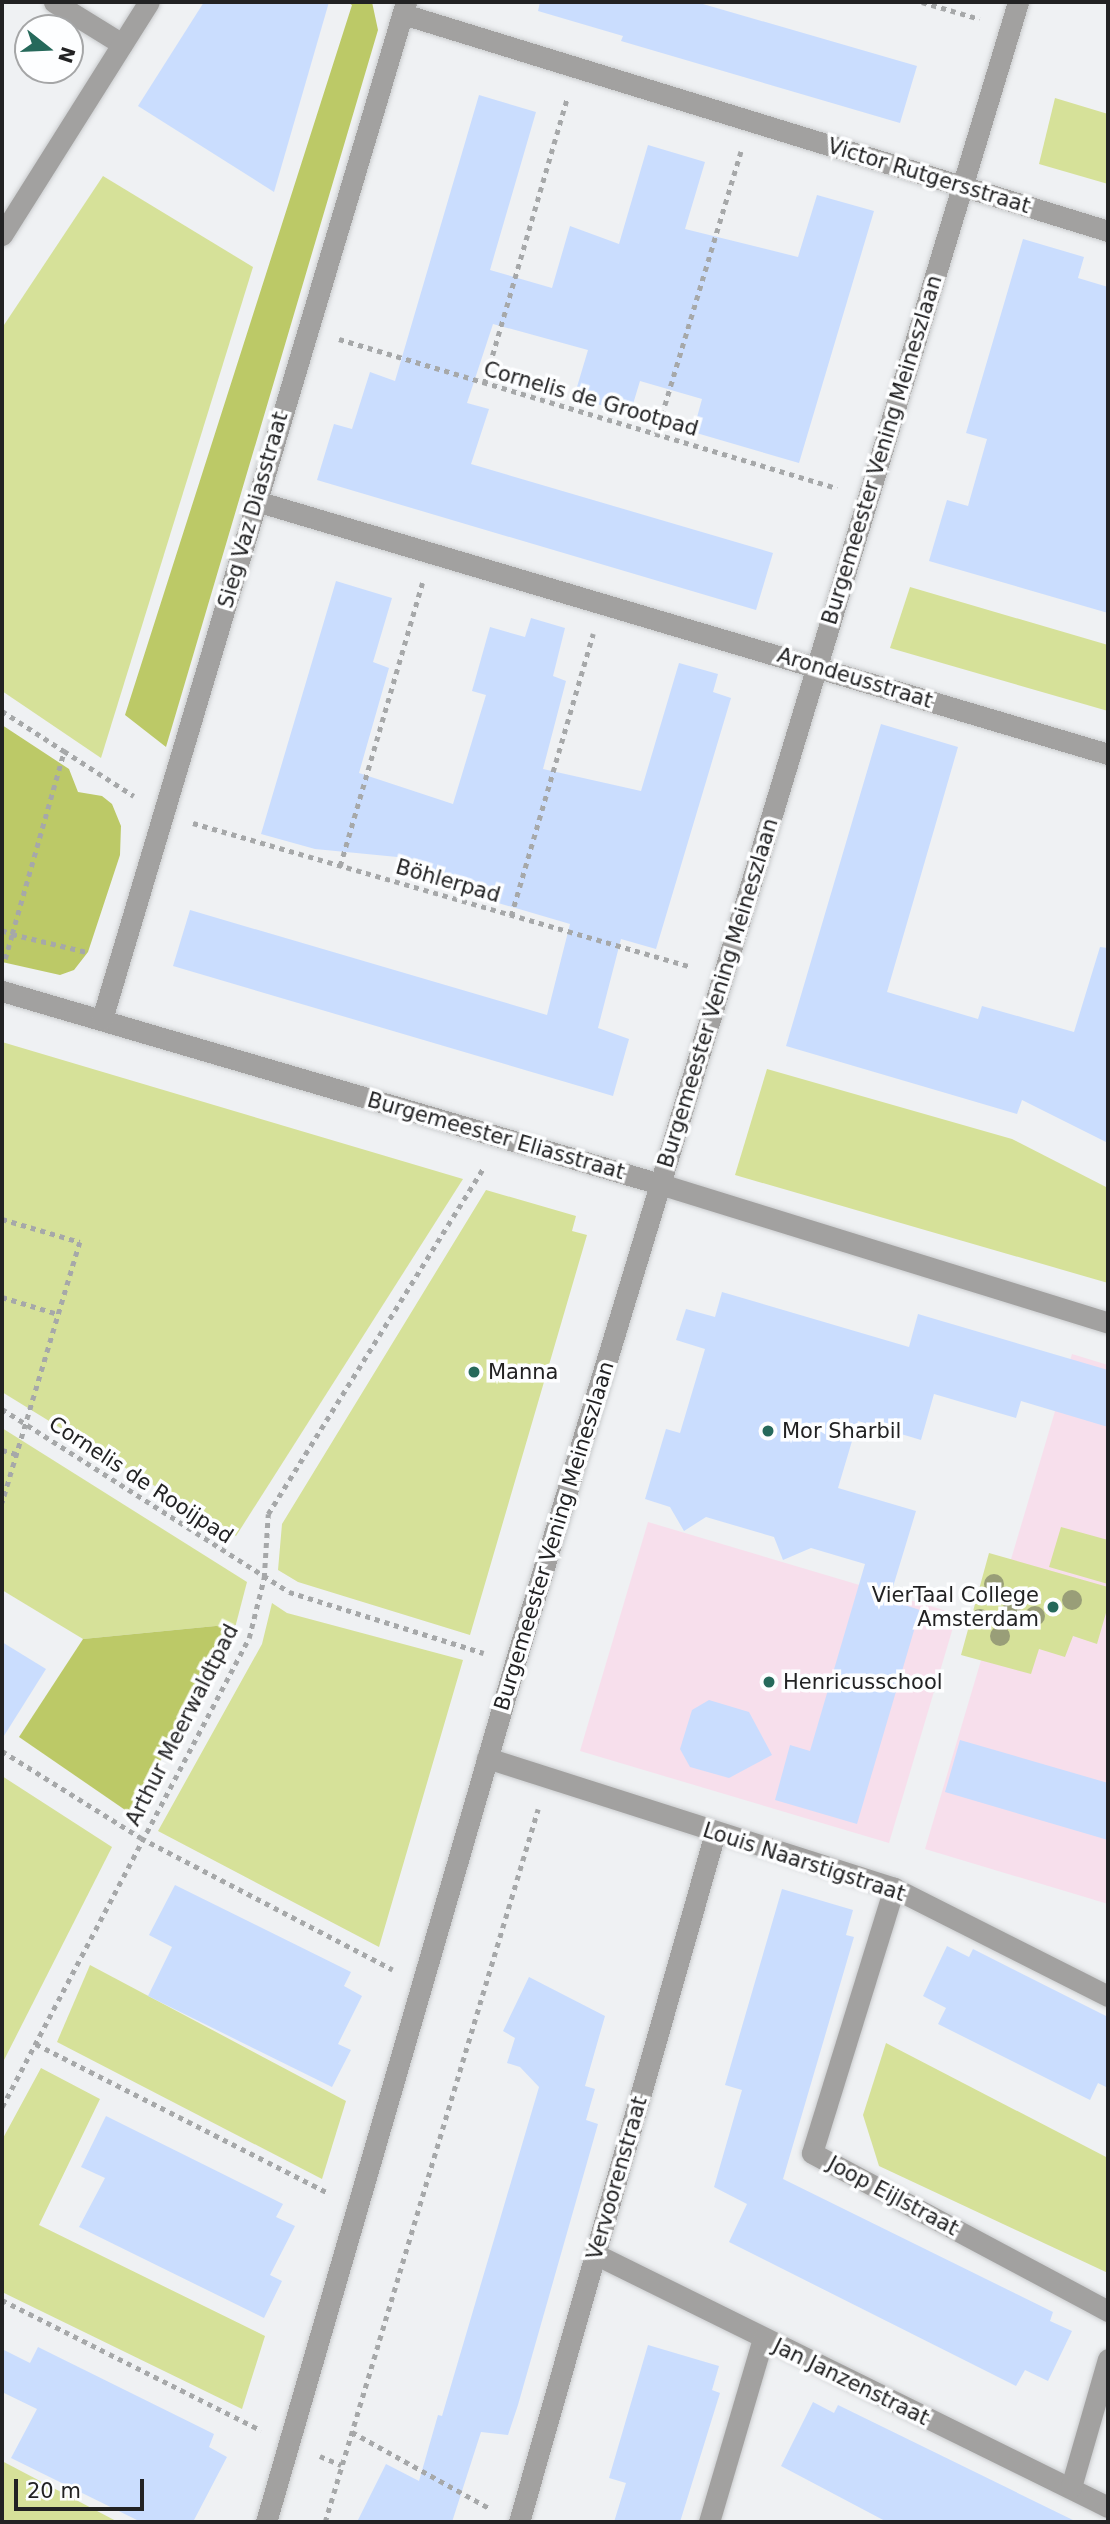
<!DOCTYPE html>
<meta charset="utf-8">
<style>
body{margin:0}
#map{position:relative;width:1110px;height:2524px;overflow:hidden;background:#eff1f3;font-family:"DejaVu Sans",sans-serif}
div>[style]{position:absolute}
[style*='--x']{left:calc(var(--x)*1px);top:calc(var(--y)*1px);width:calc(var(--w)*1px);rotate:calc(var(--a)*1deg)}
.education>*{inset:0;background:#f7dfec}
.green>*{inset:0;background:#d6e199}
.forest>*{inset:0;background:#bcc967}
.building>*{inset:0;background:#caddfe}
.path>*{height:4.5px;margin-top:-2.25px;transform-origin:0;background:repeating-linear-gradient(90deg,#a6a8a9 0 5px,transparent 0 10px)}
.roads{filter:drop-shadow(0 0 2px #caccce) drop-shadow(0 0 2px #caccce)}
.minor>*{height:21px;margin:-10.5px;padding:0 10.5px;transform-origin:10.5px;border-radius:10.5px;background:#a2a1a0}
.trees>*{width:20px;height:20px;margin:-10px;border-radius:50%;background:#999e78}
.dots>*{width:19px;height:19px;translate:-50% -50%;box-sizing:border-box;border:4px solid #fdfeff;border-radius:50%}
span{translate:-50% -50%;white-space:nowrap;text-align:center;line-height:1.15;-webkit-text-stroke:7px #fdfeff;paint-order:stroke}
.street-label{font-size:21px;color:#222223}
.poi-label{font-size:21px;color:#222223}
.left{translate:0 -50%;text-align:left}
.right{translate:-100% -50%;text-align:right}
.frame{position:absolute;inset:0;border:4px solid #222223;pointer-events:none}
.north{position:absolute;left:14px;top:14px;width:70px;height:70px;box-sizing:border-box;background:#fdfeff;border:2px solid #a5a6a7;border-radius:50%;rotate:108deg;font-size:19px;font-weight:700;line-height:28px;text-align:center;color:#222223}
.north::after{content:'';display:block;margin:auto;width:24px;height:32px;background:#26695b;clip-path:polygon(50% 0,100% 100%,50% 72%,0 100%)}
.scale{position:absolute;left:14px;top:2479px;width:130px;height:32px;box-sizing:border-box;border:4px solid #222223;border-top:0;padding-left:9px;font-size:21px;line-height:24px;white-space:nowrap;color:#222223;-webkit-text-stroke:5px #fdfeff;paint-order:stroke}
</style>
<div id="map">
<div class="education">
<i style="clip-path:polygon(1072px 1354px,1108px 1365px,1108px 1904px,925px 1849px)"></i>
<i style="clip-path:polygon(648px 1522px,957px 1614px,889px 1843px,580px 1751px)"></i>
</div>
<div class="green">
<i style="clip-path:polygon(1055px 98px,1108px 114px,1108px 184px,1039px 164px)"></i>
<i style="clip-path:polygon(103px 176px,253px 267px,101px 758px,2px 691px,2px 328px)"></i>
<i style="clip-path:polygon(910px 587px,1108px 645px,1108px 711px,890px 648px)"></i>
<i style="clip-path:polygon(2px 1042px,463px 1179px,236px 1536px,2px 1392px)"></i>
<i style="clip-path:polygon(767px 1069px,1012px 1139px,1108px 1188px,1108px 1283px,735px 1175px)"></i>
<i style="clip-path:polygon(486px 1190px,576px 1216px,572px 1231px,587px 1235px,470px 1635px,298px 1582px,278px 1570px,282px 1524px)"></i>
<i style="clip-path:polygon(2px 1428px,247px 1582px,236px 1624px,83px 1639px,2px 1590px)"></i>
<i style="clip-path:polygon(1061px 1527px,1108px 1540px,1108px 1584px,1049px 1567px)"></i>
<i style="clip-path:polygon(989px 1553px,1108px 1587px,1108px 1606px,1097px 1644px,1073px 1636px,1065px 1657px,1039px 1649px,1031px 1674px,961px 1655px)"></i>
<i style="clip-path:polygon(272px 1603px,287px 1613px,463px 1660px,379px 1947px,158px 1831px,262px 1644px)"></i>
<i style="clip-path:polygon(2px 1776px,112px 1847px,2px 2064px)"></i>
<i style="clip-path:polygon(90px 1965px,346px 2101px,322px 2179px,57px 2042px)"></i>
<i style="clip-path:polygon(886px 2043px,1108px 2158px,1108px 2273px,879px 2166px,863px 2115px)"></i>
<i style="clip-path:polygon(41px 2068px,100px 2099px,39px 2225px,265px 2336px,242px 2409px,2px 2292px,2px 2140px)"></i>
<i style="clip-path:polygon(2px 2461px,118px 2522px,2px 2522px)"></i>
</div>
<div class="forest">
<i style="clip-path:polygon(347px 2px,372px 2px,378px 30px,166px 747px,125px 715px,352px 5px)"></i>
<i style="clip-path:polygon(2px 725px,69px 769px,78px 792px,102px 796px,112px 804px,121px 826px,120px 855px,88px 952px,74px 970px,60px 975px,2px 962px)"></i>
<i style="clip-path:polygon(236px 1624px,131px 1814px,19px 1737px,83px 1639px)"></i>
</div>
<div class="building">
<i style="clip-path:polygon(204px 2px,329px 2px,274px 192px,138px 106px)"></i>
<i style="clip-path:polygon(540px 2px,696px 2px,917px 66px,900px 123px,621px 41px,623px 36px,538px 11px)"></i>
<i style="clip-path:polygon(479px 95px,536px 112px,490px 270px,552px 288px,570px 226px,619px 244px,648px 145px,705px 162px,685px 229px,798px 257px,817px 195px,874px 211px,799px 463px,693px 432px,702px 399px,640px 381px,630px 414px,574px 397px,588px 350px,493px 324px,467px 403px,489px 409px,471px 464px,773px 553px,756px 610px,317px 480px,334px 424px,352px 429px,370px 372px,395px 381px)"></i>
<i style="clip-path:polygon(1023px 239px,1084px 257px,1078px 278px,1108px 287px,1108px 613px,929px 561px,947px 500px,968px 506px,987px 439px,966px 433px)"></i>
<i style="clip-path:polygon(336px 581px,392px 598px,373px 662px,389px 668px,359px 773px,453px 804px,486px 695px,472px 691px,490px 627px,525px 637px,531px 618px,565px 628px,553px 676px,566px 681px,543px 769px,641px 791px,679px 663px,718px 674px,713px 692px,731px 698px,656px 949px,621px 939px,598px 1028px,629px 1039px,613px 1096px,173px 966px,190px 910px,547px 1015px,570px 924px,413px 878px,418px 859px,315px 849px,261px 834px)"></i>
<i style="clip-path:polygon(881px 724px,958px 747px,887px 992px,978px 1019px,982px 1006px,1074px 1032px,1100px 947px,1108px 948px,1108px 1143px,1022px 1100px,1017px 1114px,786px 1046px)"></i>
<i style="clip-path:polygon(722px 1292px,909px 1347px,918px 1314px,1108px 1370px,1108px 1427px,1021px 1401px,1016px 1418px,934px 1394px,921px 1440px,858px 1421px,838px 1488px,916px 1511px,889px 1600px,920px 1610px,857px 1824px,775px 1800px,790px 1745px,810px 1751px,865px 1564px,811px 1548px,783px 1560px,774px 1537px,706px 1517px,684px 1531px,670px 1507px,645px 1499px,666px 1429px,680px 1433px,705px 1349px,676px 1340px,686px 1309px,715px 1317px)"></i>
<i style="clip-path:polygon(2px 1642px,46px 1669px,2px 1739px)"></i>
<i style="clip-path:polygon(709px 1700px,749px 1712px,772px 1755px,729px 1778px,690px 1767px,680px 1749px,692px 1710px)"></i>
<i style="clip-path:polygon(960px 1740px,1108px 1783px,1108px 1840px,945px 1792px)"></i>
<i style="clip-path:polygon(175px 1885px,351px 1972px,344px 1986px,362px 1996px,338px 2044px,351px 2050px,332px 2087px,148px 1996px,172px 1947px,149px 1935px)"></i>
<i style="clip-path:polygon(782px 1889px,853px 1910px,846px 1935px,854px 1937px,783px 2179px,1053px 2312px,1050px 2321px,1072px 2331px,1048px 2381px,1025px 2370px,1016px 2386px,729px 2242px,747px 2204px,714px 2187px,742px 2090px,725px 2085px)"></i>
<i style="clip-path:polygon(947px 1946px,969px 1957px,973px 1949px,1108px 2017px,1108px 2088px,1098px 2083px,1090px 2100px,938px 2024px,946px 2008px,923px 1996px)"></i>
<i style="clip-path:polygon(529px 1977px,605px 2016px,585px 2086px,595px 2089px,586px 2120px,598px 2124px,518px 2405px,508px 2435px,481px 2432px,452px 2522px,357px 2522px,386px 2464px,419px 2481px,438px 2415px,442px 2416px,539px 2087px,520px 2067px,507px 2063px,515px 2038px,503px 2031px)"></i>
<i style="clip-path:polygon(106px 2116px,283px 2204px,276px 2217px,295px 2226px,270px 2275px,282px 2281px,264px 2318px,79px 2227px,105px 2178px,81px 2167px)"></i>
<i style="clip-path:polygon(648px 2345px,719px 2366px,712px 2390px,720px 2393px,680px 2522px,614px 2522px,626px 2483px,609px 2478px)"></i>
<i style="clip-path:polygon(38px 2347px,214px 2434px,209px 2447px,227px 2457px,193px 2522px,141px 2522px,11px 2458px,37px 2409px,2px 2392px,2px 2349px,30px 2363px)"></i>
<i style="clip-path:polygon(813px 2402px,834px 2413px,838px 2405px,1077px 2522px,887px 2522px,781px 2466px)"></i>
</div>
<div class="path">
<i style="--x:922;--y:2;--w:60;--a:16.3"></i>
<i style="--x:339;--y:339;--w:520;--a:16.66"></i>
<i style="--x:484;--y:384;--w:297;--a:-73.8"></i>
<i style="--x:656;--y:434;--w:295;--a:-73.3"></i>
<i style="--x:2;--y:711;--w:74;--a:32.8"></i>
<i style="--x:193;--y:823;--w:519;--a:16.1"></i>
<i style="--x:340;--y:866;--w:295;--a:-73.8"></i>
<i style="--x:511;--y:916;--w:294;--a:-73.8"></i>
<i style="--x:2;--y:930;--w:11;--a:22"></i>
<i style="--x:12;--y:934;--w:190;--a:-74.1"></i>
<i style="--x:64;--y:751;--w:83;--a:32.7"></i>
<i style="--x:5;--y:959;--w:26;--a:-74"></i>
<i style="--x:12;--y:934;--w:77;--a:13.5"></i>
<i style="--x:2;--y:1219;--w:81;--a:16.4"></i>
<i style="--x:80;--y:1242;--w:272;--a:106.6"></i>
<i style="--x:2;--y:1297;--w:59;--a:16.9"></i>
<i style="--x:2;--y:1409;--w:340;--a:32.5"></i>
<i style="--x:289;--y:1592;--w:204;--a:17.4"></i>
<i style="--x:2;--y:1450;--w:15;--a:16"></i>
<i style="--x:2;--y:1751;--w:164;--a:32"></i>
<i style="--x:141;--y:1838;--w:284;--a:27.6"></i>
<i style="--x:36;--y:2044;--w:326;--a:27"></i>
<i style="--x:2;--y:2107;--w:530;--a:-62.23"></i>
<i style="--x:249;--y:1638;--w:62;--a:-76"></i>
<i style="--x:264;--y:1578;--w:64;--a:-86.4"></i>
<i style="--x:268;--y:1514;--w:409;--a:-58.1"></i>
<i style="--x:2;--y:2300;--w:290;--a:26.7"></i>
<i style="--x:352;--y:2432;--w:157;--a:29"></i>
<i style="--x:320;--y:2456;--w:23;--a:23"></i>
<i style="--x:325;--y:2522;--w:744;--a:-73.37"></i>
</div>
<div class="roads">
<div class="minor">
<i style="--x:54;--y:2;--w:80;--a:31.7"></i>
<i style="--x:403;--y:14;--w:738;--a:17.11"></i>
<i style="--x:2;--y:235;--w:275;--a:-57.8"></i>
<i style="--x:256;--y:501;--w:889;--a:16.54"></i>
<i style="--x:2;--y:991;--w:686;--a:16.35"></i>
<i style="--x:660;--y:1184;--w:469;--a:17.2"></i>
<i style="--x:102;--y:1019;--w:1061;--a:-73.36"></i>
<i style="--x:487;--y:1758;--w:427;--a:17.7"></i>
<i style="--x:894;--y:1888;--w:240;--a:26.8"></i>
<i style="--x:894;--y:1888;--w:277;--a:107.2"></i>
<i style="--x:812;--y:2153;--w:336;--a:28.1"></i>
<i style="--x:595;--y:2254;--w:572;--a:26.25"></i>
<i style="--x:1071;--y:2487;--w:133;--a:-73.9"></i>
<i style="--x:266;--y:2522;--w:894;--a:-73.83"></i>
<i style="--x:515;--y:1663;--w:1735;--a:-73.15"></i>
<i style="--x:519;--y:2522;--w:716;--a:-74.12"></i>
<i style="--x:709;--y:2522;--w:191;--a:-73.6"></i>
</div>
</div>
<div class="trees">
<i style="left:994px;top:1584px"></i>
<i style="left:1072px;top:1600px"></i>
<i style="left:1013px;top:1603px"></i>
<i style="left:1035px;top:1616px"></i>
<i style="left:980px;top:1619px"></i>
<i style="left:1000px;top:1636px"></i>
</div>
<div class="dots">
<i style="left:474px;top:1372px;background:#26695b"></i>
<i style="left:768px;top:1431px;background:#26695b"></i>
<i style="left:1053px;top:1607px;background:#26695b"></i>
<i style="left:769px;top:1682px;background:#26695b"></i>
</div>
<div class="street-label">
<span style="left:929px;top:176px;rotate:17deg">Victor Rutgersstraat</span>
<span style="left:591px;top:399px;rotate:16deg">Cornelis de Grootpad</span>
<span style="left:882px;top:450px;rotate:-73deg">Burgemeester Vening Meineszlaan</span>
<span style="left:253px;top:510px;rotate:-74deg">Sieg Vaz Diasstraat</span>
<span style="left:855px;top:678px;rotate:17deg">Arondeusstraat</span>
<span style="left:448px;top:881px;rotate:16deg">Böhlerpad</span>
<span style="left:718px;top:993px;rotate:-73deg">Burgemeester Vening Meineszlaan</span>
<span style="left:496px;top:1136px;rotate:16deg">Burgemeester Eliasstraat</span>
<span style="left:141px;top:1480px;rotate:33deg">Cornelis de Rooijpad</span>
<span style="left:554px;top:1536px;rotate:-73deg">Burgemeester Vening Meineszlaan</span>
<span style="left:182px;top:1725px;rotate:-63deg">Arthur Meerwaldtpad</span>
<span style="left:804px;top:1862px;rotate:18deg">Louis Naarstigstraat</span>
<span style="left:617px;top:2178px;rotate:-74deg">Vervoorenstraat</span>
<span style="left:893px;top:2196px;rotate:28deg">Joop Eijlstraat</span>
<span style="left:851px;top:2382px;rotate:26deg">Jan Janzenstraat</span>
</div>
<div class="poi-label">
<span class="left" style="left:488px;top:1372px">Manna</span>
<span class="left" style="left:782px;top:1431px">Mor Sharbil</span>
<span class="right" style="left:1039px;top:1607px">VierTaal College<br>Amsterdam</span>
<span class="left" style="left:783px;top:1682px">Henricusschool</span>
</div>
<div class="frame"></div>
<div class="north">N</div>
<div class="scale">20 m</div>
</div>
